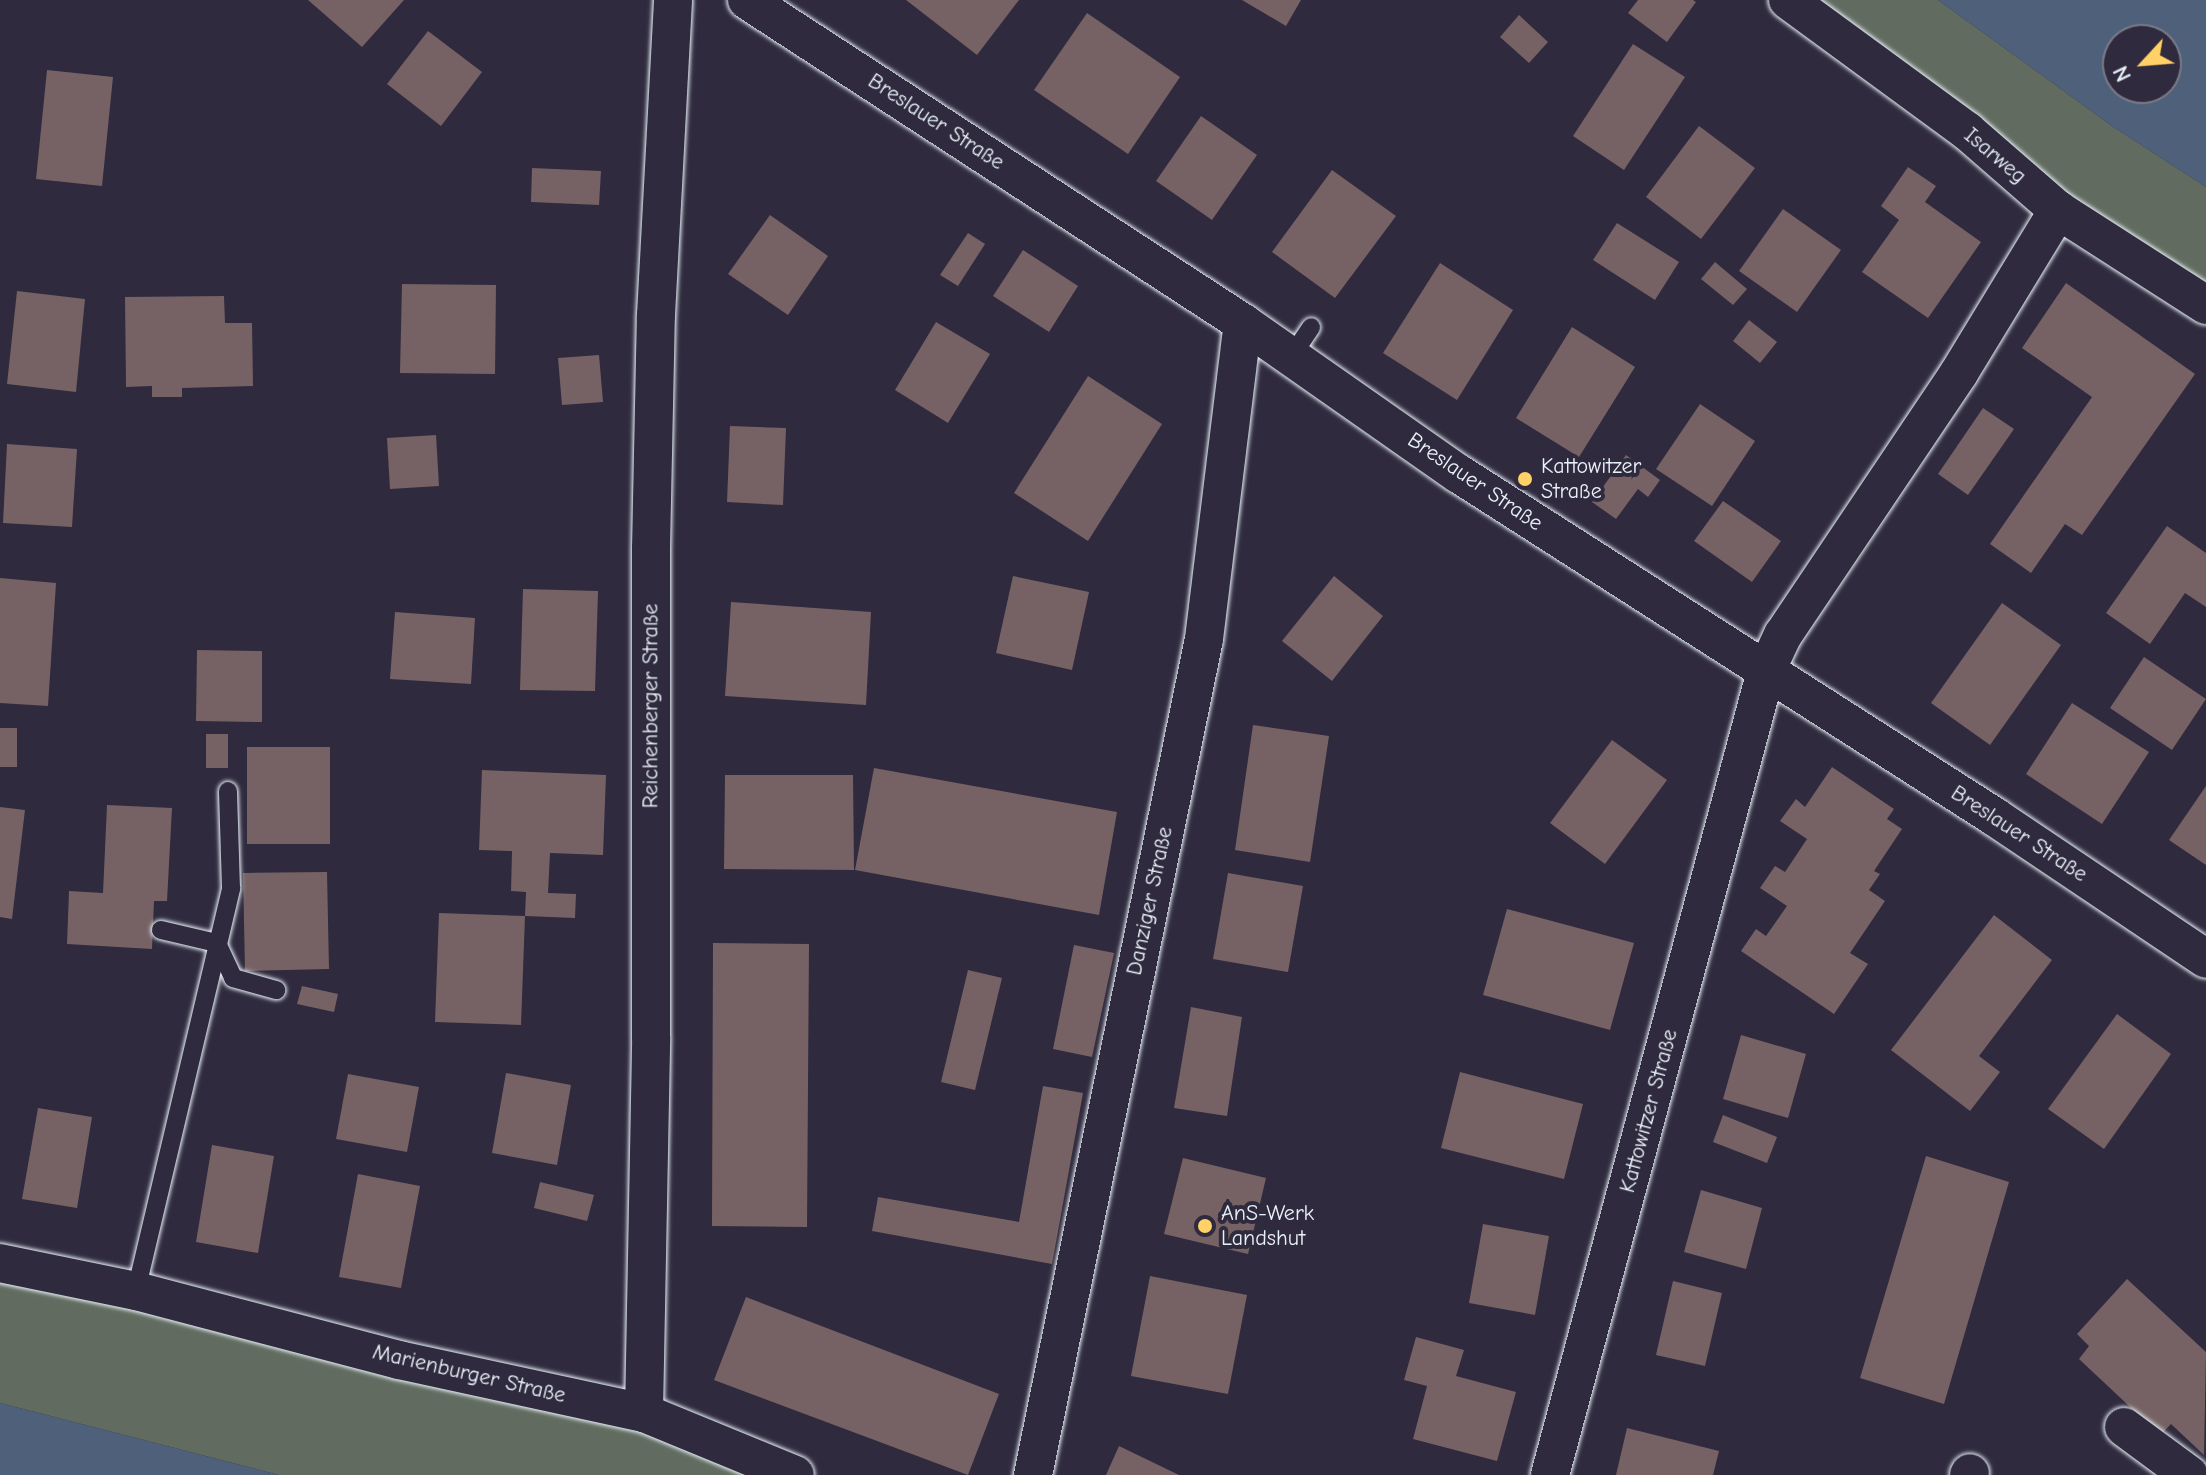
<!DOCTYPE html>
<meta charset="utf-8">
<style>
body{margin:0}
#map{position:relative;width:2206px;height:1475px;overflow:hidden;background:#2f2a3d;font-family:"Comic Neue",sans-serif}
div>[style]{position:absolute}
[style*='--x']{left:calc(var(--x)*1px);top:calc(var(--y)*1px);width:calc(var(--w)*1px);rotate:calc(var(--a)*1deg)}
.green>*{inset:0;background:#616b5f}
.water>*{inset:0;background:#4f617a}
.building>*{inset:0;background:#766264}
.roads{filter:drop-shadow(0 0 2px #e8f1f8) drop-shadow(0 0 2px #e8f1f8)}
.service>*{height:18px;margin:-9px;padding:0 9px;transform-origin:9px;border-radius:9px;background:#2f2a3d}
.minor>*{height:38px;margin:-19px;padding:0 19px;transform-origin:19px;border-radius:19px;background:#2f2a3d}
.dots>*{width:22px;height:22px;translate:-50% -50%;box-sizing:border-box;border:4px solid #2f2a3d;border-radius:50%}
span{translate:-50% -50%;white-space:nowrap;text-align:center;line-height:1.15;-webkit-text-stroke:8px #2f2a3d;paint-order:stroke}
.street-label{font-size:22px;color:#e8f1f8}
.poi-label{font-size:22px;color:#e8f1f8}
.left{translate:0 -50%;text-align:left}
.north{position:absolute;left:2102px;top:24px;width:80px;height:80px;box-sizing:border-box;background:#2f2a3d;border:2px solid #797a88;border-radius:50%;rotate:244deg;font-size:22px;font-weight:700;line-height:32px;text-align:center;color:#e8f1f8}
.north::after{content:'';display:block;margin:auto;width:28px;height:36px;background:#ffd166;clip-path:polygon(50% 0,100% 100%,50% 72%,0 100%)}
</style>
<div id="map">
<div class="green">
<i style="clip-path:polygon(1816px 0,1938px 0,2112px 126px,2206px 187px,2206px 305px,2058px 210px,2038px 167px)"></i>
<i style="clip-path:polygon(0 1263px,136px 1291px,795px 1475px,279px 1475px,0 1403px)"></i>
</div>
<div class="water">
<i style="clip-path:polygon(evenodd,1938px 0,2206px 0,2206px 187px,2112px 126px,1938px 0,2166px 40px,2166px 88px,2118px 88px,2118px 40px,2166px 40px)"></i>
<i style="clip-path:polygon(0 1403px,279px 1475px,0 1475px)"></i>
</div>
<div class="building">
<i style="clip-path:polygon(308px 0,404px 0,362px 47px)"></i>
<i style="clip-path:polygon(906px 0,1019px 0,977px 55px)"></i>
<i style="clip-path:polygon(1242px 0,1301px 0,1286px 26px)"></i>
<i style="clip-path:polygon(1638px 0,1693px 0,1696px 2px,1667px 42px,1628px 13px)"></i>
<i style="clip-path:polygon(1087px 13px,1180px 77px,1128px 154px,1034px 90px)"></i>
<i style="clip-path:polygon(1519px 15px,1548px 42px,1529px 63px,1500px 37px)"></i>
<i style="clip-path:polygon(428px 31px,482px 72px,441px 126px,387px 84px)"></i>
<i style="clip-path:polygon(1633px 44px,1685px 77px,1624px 170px,1573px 136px)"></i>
<i style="clip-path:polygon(47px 70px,113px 77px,102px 186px,36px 179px)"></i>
<i style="clip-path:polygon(1201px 116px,1257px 155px,1212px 220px,1156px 181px)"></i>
<i style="clip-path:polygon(1699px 126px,1755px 168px,1701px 239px,1646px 197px)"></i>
<i style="clip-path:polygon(1908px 167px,1936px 186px,1925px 202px,1981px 242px,1928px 318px,1862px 272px,1899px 220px,1881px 206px)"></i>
<i style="clip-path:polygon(532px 168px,601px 171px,599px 205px,531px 202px)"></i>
<i style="clip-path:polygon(1332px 170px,1396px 216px,1335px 298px,1272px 252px)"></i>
<i style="clip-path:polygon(1783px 209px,1841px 250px,1797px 312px,1739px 271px)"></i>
<i style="clip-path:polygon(770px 215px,828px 256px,788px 315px,728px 274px)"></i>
<i style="clip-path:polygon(1617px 223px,1679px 262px,1655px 300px,1593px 260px)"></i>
<i style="clip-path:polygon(968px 233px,985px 244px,958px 286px,940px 275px)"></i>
<i style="clip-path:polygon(1023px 250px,1078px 286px,1049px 332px,993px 296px)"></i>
<i style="clip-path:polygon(1715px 262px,1747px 289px,1733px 305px,1701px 279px)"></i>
<i style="clip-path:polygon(1440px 263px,1513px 310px,1457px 400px,1383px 353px)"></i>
<i style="clip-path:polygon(2066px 283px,2195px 374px,2082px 535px,2065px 524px,2031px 573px,1990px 544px,2092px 397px,2022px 348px)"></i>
<i style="clip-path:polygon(402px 284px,496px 285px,495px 374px,400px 373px)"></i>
<i style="clip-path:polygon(17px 291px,85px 299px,76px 392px,7px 384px)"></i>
<i style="clip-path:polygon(224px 296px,225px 323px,252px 323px,253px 386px,182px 388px,182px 397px,152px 397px,152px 386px,126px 387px,125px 297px)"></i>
<i style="clip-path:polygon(1749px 320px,1777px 342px,1760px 363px,1733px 341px)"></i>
<i style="clip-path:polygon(936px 322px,990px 354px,948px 423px,895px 390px)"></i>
<i style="clip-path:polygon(1572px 327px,1635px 367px,1579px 457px,1516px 418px)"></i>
<i style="clip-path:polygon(599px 355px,603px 402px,562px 405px,558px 358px)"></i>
<i style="clip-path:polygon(1088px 376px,1162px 424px,1088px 541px,1014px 493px)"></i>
<i style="clip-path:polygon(1700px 404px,1755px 441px,1712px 506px,1656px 469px)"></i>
<i style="clip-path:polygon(1983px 408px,2014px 429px,1968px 495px,1938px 474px)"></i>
<i style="clip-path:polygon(730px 426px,786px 428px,783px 505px,727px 502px)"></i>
<i style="clip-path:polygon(436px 435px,439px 486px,390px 489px,387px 438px)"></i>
<i style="clip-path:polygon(7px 444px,77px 449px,72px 527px,3px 523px)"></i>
<i style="clip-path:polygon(1626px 455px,1660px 480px,1648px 497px,1638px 489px,1616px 519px,1592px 502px)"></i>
<i style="clip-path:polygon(1723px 501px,1781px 541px,1752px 582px,1694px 541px)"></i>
<i style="clip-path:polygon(2167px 526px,2206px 553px,2206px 607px,2185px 593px,2150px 644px,2106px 613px)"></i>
<i style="clip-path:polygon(1013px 576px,1089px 592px,1072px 670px,996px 653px)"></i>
<i style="clip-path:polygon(1334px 576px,1383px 616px,1332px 681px,1282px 641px)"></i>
<i style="clip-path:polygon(0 578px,56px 583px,48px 706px,0 703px)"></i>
<i style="clip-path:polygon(523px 589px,598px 591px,595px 691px,520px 690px)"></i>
<i style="clip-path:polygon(731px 602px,871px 612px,866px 705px,725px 696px)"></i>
<i style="clip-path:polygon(2002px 603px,2061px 645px,1990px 745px,1931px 703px)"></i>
<i style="clip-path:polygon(395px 612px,475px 618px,471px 684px,390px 679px)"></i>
<i style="clip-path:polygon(197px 650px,262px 651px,262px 722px,196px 721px)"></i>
<i style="clip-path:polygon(2144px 657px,2206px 699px,2172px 750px,2110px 708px)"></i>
<i style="clip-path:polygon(2072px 703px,2149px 752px,2102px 824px,2026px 774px)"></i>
<i style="clip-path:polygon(1253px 725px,1329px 736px,1310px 862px,1235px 850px)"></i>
<i style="clip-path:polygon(0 728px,17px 728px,17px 767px,0 767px)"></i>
<i style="clip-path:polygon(206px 734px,228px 734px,228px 768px,206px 768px)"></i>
<i style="clip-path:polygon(1612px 740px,1667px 780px,1605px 864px,1550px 823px)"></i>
<i style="clip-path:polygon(247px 747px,330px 747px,330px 844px,247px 844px)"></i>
<i style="clip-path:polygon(1832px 767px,1894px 809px,1887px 819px,1902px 829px,1874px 871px,1880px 874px,1869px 890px,1885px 901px,1850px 953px,1868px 964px,1834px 1014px,1741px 951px,1756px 929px,1766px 936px,1787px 906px,1760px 888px,1775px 866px,1785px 872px,1807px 839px,1780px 821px,1796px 799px,1805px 807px)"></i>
<i style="clip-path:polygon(874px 768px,1117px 812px,1099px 915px,855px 870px)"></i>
<i style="clip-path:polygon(482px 770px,606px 775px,603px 855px,550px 853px,548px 893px,576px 894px,575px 918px,525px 916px,526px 892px,511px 891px,512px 851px,479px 850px)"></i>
<i style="clip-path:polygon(725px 775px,853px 775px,854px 870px,724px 869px)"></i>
<i style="clip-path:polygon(2206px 786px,2206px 865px,2169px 840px)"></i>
<i style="clip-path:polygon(107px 805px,172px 808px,167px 901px,154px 901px,152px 949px,67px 944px,69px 891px,103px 893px)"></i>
<i style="clip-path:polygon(0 807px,25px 810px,12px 919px,0 917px)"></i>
<i style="clip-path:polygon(327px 872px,329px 969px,245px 971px,243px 873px)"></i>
<i style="clip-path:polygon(1228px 873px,1303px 886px,1288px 972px,1213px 959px)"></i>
<i style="clip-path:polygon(1507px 909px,1634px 943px,1610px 1030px,1483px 995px)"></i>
<i style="clip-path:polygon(439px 913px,525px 916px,521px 1025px,435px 1022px)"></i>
<i style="clip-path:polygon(1994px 915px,2052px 960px,1979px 1056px,2000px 1072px,1970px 1111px,1891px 1050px)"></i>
<i style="clip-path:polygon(713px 943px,809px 944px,807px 1227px,712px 1226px)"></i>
<i style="clip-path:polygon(1074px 945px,1114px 953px,1092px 1057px,1053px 1049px)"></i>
<i style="clip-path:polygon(968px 970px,1002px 978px,975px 1090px,941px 1082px)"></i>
<i style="clip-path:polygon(302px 986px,338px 994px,334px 1012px,297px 1004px)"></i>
<i style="clip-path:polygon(1191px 1007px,1242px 1017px,1227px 1116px,1174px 1108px)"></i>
<i style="clip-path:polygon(2117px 1014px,2171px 1054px,2104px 1149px,2048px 1109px)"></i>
<i style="clip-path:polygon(1741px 1035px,1806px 1054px,1788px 1118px,1723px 1099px)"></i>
<i style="clip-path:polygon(1460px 1072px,1583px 1104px,1564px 1179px,1441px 1148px)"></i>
<i style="clip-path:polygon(506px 1073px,571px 1085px,557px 1165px,492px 1153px)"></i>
<i style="clip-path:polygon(348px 1074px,419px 1087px,407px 1152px,336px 1139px)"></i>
<i style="clip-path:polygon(1043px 1086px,1083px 1093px,1052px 1264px,872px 1231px,878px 1197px,1019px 1222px)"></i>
<i style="clip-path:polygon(38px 1108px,92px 1117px,77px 1208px,22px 1199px)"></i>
<i style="clip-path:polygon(1723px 1115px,1777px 1137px,1767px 1163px,1713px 1142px)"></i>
<i style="clip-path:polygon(212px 1145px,274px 1156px,258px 1253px,196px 1242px)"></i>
<i style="clip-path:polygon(1926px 1156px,2009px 1182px,1944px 1404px,1860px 1378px)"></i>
<i style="clip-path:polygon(1183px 1158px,1266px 1178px,1248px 1254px,1164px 1234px)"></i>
<i style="clip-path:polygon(358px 1174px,420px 1186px,401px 1288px,339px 1277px)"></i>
<i style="clip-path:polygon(540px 1182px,594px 1195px,587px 1221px,534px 1208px)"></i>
<i style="clip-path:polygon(1701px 1190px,1762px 1208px,1746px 1269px,1684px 1252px)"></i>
<i style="clip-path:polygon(1483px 1224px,1549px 1236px,1535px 1315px,1469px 1303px)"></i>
<i style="clip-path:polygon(1150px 1276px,1247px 1295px,1228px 1394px,1131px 1376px)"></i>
<i style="clip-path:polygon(2127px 1279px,2206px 1352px,2204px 1455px,2171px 1424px,2160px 1435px,2079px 1359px,2089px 1346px,2077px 1334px)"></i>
<i style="clip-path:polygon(1673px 1281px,1722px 1293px,1705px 1366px,1656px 1355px)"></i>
<i style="clip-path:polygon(746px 1297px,999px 1394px,968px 1475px,714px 1380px)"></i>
<i style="clip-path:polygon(1416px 1337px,1464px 1350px,1456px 1376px,1516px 1392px,1497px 1461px,1413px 1439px,1427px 1386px,1404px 1380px)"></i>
<i style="clip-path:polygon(1627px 1428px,1719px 1451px,1713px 1475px,1616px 1475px)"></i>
<i style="clip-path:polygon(1119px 1446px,1179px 1475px,1106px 1475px)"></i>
</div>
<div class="roads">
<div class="service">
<i style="--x:1291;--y:357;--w:36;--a:-56"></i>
<i style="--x:161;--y:930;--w:57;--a:13.1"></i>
<i style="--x:217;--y:943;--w:38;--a:65"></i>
<i style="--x:233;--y:978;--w:45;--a:15.6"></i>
<i style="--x:136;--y:1291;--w:414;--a:-76.7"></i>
<i style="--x:231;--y:888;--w:97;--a:-91.8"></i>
</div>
<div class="minor">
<i style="--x:747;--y:0;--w:592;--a:33.07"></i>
<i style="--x:1243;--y:323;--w:264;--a:35"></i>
<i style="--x:1459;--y:474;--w:636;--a:32.62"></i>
<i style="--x:1995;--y:817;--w:254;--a:33.9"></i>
<i style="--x:1788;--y:0;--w:222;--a:36.2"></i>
<i style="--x:1967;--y:131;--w:121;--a:41"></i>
<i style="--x:2058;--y:210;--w:176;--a:32.7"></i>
<i style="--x:0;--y:1263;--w:139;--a:11.6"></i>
<i style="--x:136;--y:1291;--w:272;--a:14.7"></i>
<i style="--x:399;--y:1360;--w:251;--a:12.2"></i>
<i style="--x:644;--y:1413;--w:163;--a:22.3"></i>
<i style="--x:644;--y:1413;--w:376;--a:-88.9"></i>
<i style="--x:651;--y:1037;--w:488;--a:-90"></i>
<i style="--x:651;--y:549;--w:234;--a:-88.8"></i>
<i style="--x:656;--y:315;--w:315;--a:-86.9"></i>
<i style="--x:2124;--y:1427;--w:81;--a:36.4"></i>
<i style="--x:1033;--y:1475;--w:853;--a:-78.44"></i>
<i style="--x:1204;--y:639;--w:318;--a:-83"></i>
<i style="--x:1550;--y:1475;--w:833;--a:-74.96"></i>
<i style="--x:1766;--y:671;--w:40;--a:-65"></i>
<i style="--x:1783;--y:635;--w:316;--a:-56.1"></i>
<i style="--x:1959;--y:373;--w:191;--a:-58.7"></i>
<i style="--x:1969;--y:1475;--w:2;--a:-63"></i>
</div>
</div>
<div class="dots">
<i style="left:1525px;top:479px;background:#ffd166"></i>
<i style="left:1205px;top:1226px;background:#ffd166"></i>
</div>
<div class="street-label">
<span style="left:936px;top:122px;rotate:33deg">Breslauer Straße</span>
<span style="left:1995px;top:156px;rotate:40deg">Isarweg</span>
<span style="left:1475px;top:482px;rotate:34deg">Breslauer Straße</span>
<span style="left:651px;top:706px;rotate:-90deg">Reichenberger Straße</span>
<span style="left:2019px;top:834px;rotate:33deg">Breslauer Straße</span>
<span style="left:1150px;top:901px;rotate:-78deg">Danziger Straße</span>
<span style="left:1649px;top:1111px;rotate:-75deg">Kattowitzer Straße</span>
<span style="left:469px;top:1374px;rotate:13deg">Marienburger Straße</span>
</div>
<div class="poi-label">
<span class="left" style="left:1541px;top:479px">Kattowitzer<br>Straße</span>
<span class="left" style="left:1221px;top:1226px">AnS-Werk<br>Landshut</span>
</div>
<div class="north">N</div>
</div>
